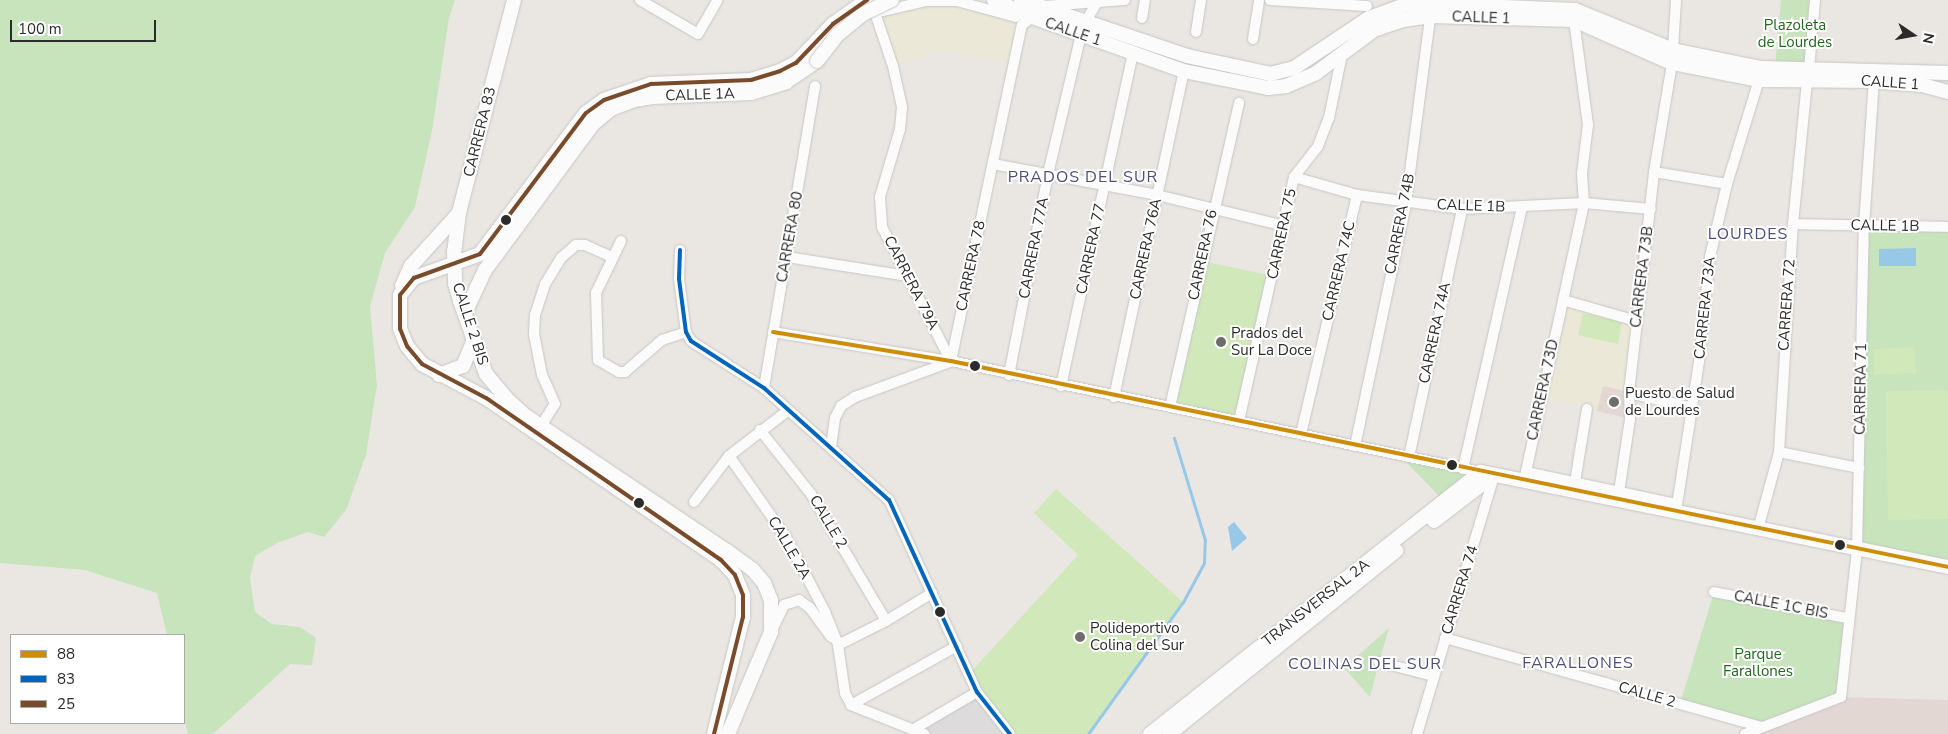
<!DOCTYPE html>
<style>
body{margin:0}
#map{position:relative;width:1948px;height:734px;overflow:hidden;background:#eae7e2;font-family:"Nunito Sans",sans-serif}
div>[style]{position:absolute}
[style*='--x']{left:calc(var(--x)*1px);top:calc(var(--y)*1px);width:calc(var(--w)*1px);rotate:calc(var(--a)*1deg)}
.industrial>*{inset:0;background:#dedbdd}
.education>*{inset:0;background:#ece8d7}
.medical>*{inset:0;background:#e3d7d4}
.green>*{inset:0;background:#c7e4bc}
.pitch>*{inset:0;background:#d0e8ba}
.water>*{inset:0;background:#98c8e8}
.stream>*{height:3px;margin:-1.5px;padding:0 1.5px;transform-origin:1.5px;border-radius:1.5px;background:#98c8e8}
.roads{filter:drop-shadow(0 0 1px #c7c6c6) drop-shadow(0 0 1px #c7c6c6)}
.street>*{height:10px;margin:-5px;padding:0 5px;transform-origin:5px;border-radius:5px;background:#fcfbfb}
.secondary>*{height:14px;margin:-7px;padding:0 7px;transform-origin:7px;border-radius:7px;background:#fcfbfb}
.bridges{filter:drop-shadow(0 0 1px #c7c6c6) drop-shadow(0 0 1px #c7c6c6)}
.secondary-bridge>*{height:14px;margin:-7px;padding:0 7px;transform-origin:7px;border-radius:7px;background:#fcfbfb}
.bus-1>*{height:4px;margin:-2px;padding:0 2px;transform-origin:2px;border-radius:2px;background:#ce8d09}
.bus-2>*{height:4px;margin:-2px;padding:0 2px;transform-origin:2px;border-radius:2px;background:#0065bd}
.bus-3>*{height:4px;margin:-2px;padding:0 2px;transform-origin:2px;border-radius:2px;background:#7a4b2a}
.dots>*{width:14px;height:14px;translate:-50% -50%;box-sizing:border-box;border:2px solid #fff;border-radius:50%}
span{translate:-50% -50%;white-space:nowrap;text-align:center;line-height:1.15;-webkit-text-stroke:4px #fff;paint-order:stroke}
.street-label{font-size:15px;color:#2b2b2b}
.park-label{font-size:15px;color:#22671d}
.poi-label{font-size:15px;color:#2b2b2b}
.left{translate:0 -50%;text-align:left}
.neighbourhood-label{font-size:16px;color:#4d4e7b;letter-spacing:1px}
.legend{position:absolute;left:10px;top:634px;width:175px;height:90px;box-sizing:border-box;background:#fff;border:1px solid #aaa;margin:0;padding:6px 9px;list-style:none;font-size:15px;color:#2b2b2b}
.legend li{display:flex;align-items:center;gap:10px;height:25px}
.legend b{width:25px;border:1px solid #aaa}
.north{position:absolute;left:1888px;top:10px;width:50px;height:50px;-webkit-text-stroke:4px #fff;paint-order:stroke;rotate:102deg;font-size:14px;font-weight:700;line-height:20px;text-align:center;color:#2b2b2b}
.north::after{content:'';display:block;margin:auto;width:18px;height:22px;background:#2b2b2b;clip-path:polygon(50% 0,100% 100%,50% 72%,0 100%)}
.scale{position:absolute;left:10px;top:20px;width:146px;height:22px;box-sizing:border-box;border:2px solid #2b2b2b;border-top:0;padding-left:6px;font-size:15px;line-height:18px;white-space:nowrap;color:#2b2b2b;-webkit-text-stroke:4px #fff;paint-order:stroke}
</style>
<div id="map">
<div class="industrial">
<i style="clip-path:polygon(977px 692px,1010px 734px,924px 734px,914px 729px)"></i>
</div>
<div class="education">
<i style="clip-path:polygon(957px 1px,1019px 18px,1021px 20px,1014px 64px,942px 51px,893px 66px,874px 13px)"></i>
<i style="clip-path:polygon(1563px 300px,1636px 321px,1629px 392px,1603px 386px,1597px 411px,1541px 398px)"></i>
</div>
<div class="medical">
<i style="clip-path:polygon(1603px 386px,1629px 392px,1630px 419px,1597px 411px)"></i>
<i style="clip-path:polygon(1841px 697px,1948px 700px,1948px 734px,1745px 734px)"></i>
</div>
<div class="green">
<i style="clip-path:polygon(0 0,455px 0,449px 18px,432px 131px,415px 207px,385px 253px,370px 306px,377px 385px,366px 455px,346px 510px,324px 537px,308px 532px,277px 543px,255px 556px,250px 578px,255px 612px,272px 624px,300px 627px,316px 638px,312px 665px,290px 664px,213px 734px,188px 734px,184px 719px,184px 635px,167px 635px,157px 593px,85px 570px,0 563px)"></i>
<i style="clip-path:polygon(1781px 0,1815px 0,1809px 69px,1775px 68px)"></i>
<i style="clip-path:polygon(1864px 226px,1948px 227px,1948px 567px,1857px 549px)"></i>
<i style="clip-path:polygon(1399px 455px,1481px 472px,1444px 501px)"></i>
<i style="clip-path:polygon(1714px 592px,1847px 618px,1841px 697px,1762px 727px,1680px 704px)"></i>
<i style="clip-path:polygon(1389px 628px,1379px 662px,1370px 697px,1344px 668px)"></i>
</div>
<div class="pitch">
<i style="clip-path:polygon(1202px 261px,1273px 276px,1239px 421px,1170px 407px)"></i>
<i style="clip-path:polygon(1583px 313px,1622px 322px,1618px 344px,1578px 335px)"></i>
<i style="clip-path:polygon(1915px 347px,1916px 373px,1874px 375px,1873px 349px)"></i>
<i style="clip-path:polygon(1948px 390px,1948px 519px,1888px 520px,1886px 391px)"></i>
<i style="clip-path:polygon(1056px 489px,1183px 602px,1088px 734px,1010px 734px,970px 673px,1078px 555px,1034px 513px)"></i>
</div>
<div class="water">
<i style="clip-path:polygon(1916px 248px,1916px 266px,1879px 266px,1879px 249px)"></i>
<i style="clip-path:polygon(1234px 522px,1247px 538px,1232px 551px,1228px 527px)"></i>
</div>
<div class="stream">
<i style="--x:1088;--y:734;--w:163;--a:-54.3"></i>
<i style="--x:1183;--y:602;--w:44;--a:-61.7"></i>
<i style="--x:1204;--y:563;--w:23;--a:-88"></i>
<i style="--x:1205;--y:540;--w:107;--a:-106.9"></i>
</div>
<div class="roads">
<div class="street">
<i style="--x:640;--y:0;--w:67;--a:30.4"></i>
<i style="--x:698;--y:34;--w:39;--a:-60"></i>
<i style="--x:1270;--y:0;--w:97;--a:3.5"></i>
<i style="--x:872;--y:4;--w:65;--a:71.3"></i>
<i style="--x:893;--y:66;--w:42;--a:77.6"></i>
<i style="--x:902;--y:107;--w:22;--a:95"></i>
<i style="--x:900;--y:129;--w:71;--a:106.4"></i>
<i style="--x:880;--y:197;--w:30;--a:86"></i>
<i style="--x:882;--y:227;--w:151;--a:62.8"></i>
<i style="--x:1045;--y:6;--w:80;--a:-4.3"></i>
<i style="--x:879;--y:12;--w:48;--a:-13.2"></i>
<i style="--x:926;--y:1;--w:31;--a:0"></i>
<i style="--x:957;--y:1;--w:61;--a:15.2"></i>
<i style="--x:1142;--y:18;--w:18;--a:-81"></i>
<i style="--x:1085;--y:23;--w:24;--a:-60"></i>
<i style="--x:1196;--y:32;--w:32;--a:-81"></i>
<i style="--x:1253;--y:39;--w:39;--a:-81"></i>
<i style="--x:1673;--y:50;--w:50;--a:-86.6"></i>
<i style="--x:1809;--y:69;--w:69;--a:-85"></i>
<i style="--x:993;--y:164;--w:167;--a:10.7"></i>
<i style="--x:1157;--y:195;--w:132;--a:13.6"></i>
<i style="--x:1654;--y:172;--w:74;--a:9.3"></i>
<i style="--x:1294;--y:177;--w:66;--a:15.9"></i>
<i style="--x:1357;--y:195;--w:106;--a:7.6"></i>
<i style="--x:1462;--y:209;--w:122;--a:-2.8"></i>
<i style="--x:1584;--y:203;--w:67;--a:5.1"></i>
<i style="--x:1793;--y:224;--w:155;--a:1.1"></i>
<i style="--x:621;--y:241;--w:58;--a:115.7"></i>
<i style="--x:596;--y:293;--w:67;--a:88.3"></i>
<i style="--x:598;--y:360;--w:24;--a:30"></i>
<i style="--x:619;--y:372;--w:6;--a:0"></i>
<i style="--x:625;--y:372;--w:49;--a:-40.9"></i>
<i style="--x:662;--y:340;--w:25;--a:-18"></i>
<i style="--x:680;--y:250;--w:29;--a:92"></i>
<i style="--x:679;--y:279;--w:53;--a:82.5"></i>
<i style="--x:686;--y:332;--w:10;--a:61"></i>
<i style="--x:691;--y:341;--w:87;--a:32.8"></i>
<i style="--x:764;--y:388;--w:168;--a:41.9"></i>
<i style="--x:889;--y:500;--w:211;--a:65.4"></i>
<i style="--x:977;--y:692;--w:53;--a:51.8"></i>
<i style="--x:787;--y:257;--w:121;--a:9"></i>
<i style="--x:1563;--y:300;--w:76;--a:16"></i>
<i style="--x:773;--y:332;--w:180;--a:9.3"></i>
<i style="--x:951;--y:361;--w:541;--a:11.83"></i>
<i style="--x:951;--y:361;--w:343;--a:-78.1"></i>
<i style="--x:1022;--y:25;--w:13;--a:-39"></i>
<i style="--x:1009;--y:375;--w:205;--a:-79"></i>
<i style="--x:1048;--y:174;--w:144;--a:-76.7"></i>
<i style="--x:1061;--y:386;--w:341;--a:-77.8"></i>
<i style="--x:764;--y:388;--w:306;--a:-80.4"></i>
<i style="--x:1629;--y:393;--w:66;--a:13.2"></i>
<i style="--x:1114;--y:397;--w:333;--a:-77.9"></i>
<i style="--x:1170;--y:407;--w:312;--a:-77.2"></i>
<i style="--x:1239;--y:421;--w:250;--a:-77.3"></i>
<i style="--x:1294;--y:177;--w:39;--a:-52"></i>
<i style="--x:1318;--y:146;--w:30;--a:-69"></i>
<i style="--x:1329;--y:118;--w:65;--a:-78.5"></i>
<i style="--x:541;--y:426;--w:26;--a:-58"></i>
<i style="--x:555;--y:404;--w:32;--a:-114"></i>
<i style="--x:542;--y:375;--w:42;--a:-101"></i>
<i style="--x:534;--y:334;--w:19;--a:-87"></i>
<i style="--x:535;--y:315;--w:33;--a:-72"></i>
<i style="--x:545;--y:284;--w:31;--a:-58"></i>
<i style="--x:561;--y:258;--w:20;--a:-41"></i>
<i style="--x:576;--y:245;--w:9;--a:0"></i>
<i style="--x:585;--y:245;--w:30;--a:24"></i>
<i style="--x:760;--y:430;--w:82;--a:51.4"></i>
<i style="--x:811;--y:494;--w:147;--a:59.4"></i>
<i style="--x:1301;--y:434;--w:245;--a:-76.8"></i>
<i style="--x:1355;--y:446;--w:248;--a:-78.1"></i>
<i style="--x:1406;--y:203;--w:194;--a:-82.6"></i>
<i style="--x:831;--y:447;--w:29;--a:-82"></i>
<i style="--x:835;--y:418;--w:13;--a:-63"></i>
<i style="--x:841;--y:406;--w:17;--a:-33"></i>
<i style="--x:855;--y:397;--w:101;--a:-20.2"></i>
<i style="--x:1779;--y:452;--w:82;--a:11.3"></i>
<i style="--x:729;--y:456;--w:99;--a:54.9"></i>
<i style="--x:786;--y:537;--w:85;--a:62.5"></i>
<i style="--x:825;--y:612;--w:35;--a:68"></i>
<i style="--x:838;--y:645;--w:49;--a:81.7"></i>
<i style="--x:845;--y:693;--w:13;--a:63"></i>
<i style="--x:851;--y:705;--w:79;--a:21.7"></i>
<i style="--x:1409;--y:457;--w:254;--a:-77.9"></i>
<i style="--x:1463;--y:469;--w:269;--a:-77.3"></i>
<i style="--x:1526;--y:472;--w:154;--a:12"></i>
<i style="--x:1524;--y:481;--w:284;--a:-77.8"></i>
<i style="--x:1584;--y:203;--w:30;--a:-94"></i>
<i style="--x:1582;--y:173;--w:48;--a:-82.9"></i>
<i style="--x:1588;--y:125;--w:106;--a:-97.6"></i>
<i style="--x:1575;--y:482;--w:74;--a:-80.7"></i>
<i style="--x:1619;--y:492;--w:74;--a:-81.4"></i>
<i style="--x:1630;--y:419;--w:27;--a:-92"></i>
<i style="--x:1629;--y:392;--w:221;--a:-83.5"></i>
<i style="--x:1654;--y:172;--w:110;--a:-80.6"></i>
<i style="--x:694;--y:502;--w:58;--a:-52.7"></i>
<i style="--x:729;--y:456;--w:72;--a:-37.7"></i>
<i style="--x:1676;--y:512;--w:152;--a:-81.3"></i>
<i style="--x:1699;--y:362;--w:106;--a:-84"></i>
<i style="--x:1710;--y:257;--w:75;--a:-76.9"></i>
<i style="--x:1727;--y:184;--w:109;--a:-72.9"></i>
<i style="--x:1758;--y:529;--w:80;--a:-74.7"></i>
<i style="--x:1779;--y:452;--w:228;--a:-86.5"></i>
<i style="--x:1793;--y:224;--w:145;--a:-84.4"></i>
<i style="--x:1714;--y:592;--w:136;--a:11.1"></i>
<i style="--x:772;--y:630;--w:28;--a:-64"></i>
<i style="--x:784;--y:605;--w:16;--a:-18"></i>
<i style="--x:799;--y:600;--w:14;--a:36"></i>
<i style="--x:810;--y:608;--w:36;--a:54"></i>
<i style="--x:1445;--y:638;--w:329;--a:15.7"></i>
<i style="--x:838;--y:645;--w:54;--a:-26.6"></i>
<i style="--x:886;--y:621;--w:54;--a:-31.3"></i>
<i style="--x:1379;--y:662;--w:57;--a:14.3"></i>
<i style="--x:851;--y:705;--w:121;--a:-29.1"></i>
<i style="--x:914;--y:729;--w:73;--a:-30.4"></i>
<i style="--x:1417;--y:734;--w:270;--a:-73.4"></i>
<i style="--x:1745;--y:734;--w:103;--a:-21.1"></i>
<i style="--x:1841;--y:697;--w:149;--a:-83.8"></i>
<i style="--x:1857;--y:549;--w:323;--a:-88.8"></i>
<i style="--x:1864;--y:226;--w:145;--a:-86.1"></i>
</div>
<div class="secondary">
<i style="--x:514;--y:0;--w:220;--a:104.5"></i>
<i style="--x:459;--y:213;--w:38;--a:97"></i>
<i style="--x:454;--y:251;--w:32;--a:88"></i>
<i style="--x:455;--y:283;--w:19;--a:74"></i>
<i style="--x:460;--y:301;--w:77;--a:70.4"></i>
<i style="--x:486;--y:374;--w:31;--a:50"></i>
<i style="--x:506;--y:398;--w:23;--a:43"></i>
<i style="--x:523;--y:414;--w:246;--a:33.9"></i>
<i style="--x:727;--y:551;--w:32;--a:36"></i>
<i style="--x:753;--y:570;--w:17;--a:50"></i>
<i style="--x:764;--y:583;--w:18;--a:68"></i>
<i style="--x:771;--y:600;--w:32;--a:90"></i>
<i style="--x:771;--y:632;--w:111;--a:112.9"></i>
<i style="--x:994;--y:0;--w:42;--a:24.1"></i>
<i style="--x:1032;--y:17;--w:161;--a:19.6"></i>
<i style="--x:1184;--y:71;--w:86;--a:11.4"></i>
<i style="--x:1268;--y:88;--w:18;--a:-6"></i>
<i style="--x:1286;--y:86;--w:33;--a:-23"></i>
<i style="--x:1316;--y:73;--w:72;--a:-36.6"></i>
<i style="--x:1374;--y:30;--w:31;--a:-19"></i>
<i style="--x:1403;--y:20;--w:27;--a:-8"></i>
<i style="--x:1430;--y:16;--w:144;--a:1.6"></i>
<i style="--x:1574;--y:20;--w:107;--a:23.7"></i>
<i style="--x:1672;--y:63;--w:89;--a:11.1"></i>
<i style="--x:1759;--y:80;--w:115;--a:0.5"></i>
<i style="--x:1874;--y:81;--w:48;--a:4.8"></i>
<i style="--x:1922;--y:85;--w:27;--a:15"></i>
<i style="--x:1021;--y:0;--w:175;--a:18.6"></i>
<i style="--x:1187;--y:56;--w:85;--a:12.2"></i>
<i style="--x:1270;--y:74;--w:25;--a:-14"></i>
<i style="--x:1294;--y:68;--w:90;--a:-33.7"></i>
<i style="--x:1369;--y:18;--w:35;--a:-20"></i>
<i style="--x:1402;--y:6;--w:30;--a:-4"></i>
<i style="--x:1432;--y:4;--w:143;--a:2.4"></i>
<i style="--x:1575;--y:10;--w:106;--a:22.2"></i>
<i style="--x:1673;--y:50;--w:90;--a:11.6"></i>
<i style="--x:1761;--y:68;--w:187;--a:1.5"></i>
<i style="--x:402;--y:286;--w:22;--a:-66"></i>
<i style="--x:411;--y:266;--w:72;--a:-47.8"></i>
<i style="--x:465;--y:313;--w:47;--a:-65.1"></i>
<i style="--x:485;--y:270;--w:182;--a:-53.5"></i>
<i style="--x:593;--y:124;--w:23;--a:-40"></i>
<i style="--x:611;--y:109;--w:25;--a:-21"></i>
<i style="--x:634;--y:100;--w:19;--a:-9"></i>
<i style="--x:653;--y:97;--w:98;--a:-2.3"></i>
<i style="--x:751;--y:93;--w:37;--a:-17"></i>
<i style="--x:786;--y:82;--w:37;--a:-34"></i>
<i style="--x:439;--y:375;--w:26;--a:-21"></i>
<i style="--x:463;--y:366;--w:26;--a:-67"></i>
<i style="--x:1434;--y:521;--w:76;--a:-37.5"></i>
<i style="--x:714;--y:734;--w:121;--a:-76.1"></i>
<i style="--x:743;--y:617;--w:22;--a:-90"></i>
<i style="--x:743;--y:595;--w:22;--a:-112"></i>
<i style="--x:735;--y:575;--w:21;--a:-133"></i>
<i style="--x:721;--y:560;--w:285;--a:-145.4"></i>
<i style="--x:486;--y:398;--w:72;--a:-152"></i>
<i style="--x:422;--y:364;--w:23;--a:-130"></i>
<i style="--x:407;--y:346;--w:18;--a:-112"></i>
<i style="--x:400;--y:329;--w:34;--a:-90"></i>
<i style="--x:400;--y:295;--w:22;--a:-51"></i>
<i style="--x:414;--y:278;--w:70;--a:-20"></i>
<i style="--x:480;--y:254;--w:176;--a:-53.1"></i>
<i style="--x:586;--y:113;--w:22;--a:-36"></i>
<i style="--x:604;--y:100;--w:50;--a:-18.8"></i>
<i style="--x:651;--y:84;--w:100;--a:-2.3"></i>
<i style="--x:751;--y:80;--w:30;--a:-17"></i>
<i style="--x:780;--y:71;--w:18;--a:-27"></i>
<i style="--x:796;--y:63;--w:54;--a:-46.5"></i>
<i style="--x:833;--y:24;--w:42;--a:-35.2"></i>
<i style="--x:1150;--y:734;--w:422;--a:-38.4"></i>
<i style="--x:1481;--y:472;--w:477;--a:11.5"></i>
<i style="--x:1169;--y:734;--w:292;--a:-38.9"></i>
</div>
</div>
<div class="bridges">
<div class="secondary-bridge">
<i style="--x:817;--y:61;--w:33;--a:-52"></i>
<i style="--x:837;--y:35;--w:33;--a:-39"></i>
<i style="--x:863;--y:14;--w:32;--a:-26"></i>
</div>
</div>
<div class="bus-1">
<i style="--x:773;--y:332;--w:180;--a:9.3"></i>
<i style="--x:951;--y:361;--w:1018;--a:11.67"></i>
</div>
<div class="bus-2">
<i style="--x:680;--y:250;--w:29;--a:92"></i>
<i style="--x:679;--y:279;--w:53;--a:82.5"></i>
<i style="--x:686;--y:332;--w:10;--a:61"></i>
<i style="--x:691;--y:341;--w:87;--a:32.8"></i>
<i style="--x:764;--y:388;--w:168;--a:41.9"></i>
<i style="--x:889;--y:500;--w:211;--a:65.4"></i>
<i style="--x:977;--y:692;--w:53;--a:51.8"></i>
</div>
<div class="bus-3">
<i style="--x:714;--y:734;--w:121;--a:-76.1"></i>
<i style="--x:743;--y:617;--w:22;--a:-90"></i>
<i style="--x:743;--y:595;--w:22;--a:-112"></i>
<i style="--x:735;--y:575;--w:21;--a:-133"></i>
<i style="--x:721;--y:560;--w:285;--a:-145.4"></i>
<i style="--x:486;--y:398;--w:72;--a:-152"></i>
<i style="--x:422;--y:364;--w:23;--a:-130"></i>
<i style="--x:407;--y:346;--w:18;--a:-112"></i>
<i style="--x:400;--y:329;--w:34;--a:-90"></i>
<i style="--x:400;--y:295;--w:22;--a:-51"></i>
<i style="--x:414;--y:278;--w:70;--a:-20"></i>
<i style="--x:480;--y:254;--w:176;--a:-53.1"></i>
<i style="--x:586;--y:113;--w:22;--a:-36"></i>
<i style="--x:604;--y:100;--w:50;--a:-18.8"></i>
<i style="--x:651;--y:84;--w:100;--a:-2.3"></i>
<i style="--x:751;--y:80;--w:30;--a:-17"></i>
<i style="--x:780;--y:71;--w:18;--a:-27"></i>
<i style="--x:796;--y:63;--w:54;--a:-46.5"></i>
<i style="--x:833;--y:24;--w:42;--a:-35.2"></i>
</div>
<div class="dots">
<i style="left:506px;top:220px;background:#2b2b2b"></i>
<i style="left:1221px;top:342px;background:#6e6d6b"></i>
<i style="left:975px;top:366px;background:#2b2b2b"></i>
<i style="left:1614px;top:402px;background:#6e6d6b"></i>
<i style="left:1452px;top:465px;background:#2b2b2b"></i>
<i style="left:639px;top:503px;background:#2b2b2b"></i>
<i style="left:1840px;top:545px;background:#2b2b2b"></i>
<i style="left:940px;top:612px;background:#2b2b2b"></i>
<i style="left:1080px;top:637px;background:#6e6d6b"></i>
</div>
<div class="street-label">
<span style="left:1481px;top:18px;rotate:2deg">CALLE 1</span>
<span style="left:1073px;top:32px;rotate:19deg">CALLE 1</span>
<span style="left:1890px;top:83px;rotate:4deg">CALLE 1</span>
<span style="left:700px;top:95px;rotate:-2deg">CALLE 1A</span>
<span style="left:480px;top:132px;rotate:-76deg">CARRERA 83</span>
<span style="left:1471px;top:206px;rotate:2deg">CALLE 1B</span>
<span style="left:1400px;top:224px;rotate:-79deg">CARRERA 74B</span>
<span style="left:1885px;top:226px;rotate:1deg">CALLE 1B</span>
<span style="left:1282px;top:234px;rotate:-78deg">CARRERA 75</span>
<span style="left:790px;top:237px;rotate:-80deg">CARRERA 80</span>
<span style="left:1034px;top:248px;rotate:-79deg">CARRERA 77A</span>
<span style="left:1091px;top:249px;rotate:-78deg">CARRERA 77</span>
<span style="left:1146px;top:249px;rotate:-78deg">CARRERA 76A</span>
<span style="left:1203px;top:255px;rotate:-78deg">CARRERA 76</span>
<span style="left:971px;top:266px;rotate:-78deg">CARRERA 78</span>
<span style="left:1339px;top:271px;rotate:-77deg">CARRERA 74C</span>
<span style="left:1642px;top:277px;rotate:-83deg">CARRERA 73B</span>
<span style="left:911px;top:283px;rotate:63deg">CARRERA 79A</span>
<span style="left:1787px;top:305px;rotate:-86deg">CARRERA 72</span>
<span style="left:1705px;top:308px;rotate:-84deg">CARRERA 73A</span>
<span style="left:470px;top:324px;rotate:72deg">CALLE 2 BIS</span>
<span style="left:1435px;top:333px;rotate:-78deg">CARRERA 74A</span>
<span style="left:1861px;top:389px;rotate:-89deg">CARRERA 71</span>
<span style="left:1543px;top:390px;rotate:-78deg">CARRERA 73D</span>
<span style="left:828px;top:522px;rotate:59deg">CALLE 2</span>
<span style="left:789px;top:548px;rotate:60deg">CALLE 2A</span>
<span style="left:1460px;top:590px;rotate:-73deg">CARRERA 74</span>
<span style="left:1316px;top:603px;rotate:-38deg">TRANSVERSAL 2A</span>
<span style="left:1781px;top:605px;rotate:11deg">CALLE 1C BIS</span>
<span style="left:1647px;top:695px;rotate:16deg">CALLE 2</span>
</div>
<div class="park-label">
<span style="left:1795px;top:34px">Plazoleta<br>de Lourdes</span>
<span style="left:1758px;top:663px">Parque<br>Farallones</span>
</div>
<div class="poi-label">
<span class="left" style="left:1231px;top:342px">Prados del<br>Sur La Doce</span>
<span class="left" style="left:1625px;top:402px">Puesto de Salud<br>de Lourdes</span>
<span class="left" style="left:1090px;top:637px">Polideportivo<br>Colina del Sur</span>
</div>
<div class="neighbourhood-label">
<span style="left:1083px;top:177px">PRADOS DEL SUR</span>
<span style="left:1748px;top:234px">LOURDES</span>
<span style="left:1578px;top:663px">FARALLONES</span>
<span style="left:1365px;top:664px">COLINAS DEL SUR</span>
</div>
<ul class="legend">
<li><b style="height:6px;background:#ce8d09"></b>88</li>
<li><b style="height:6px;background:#0065bd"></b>83</li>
<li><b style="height:6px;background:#7a4b2a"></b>25</li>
</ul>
<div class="north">N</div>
<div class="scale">100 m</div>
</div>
